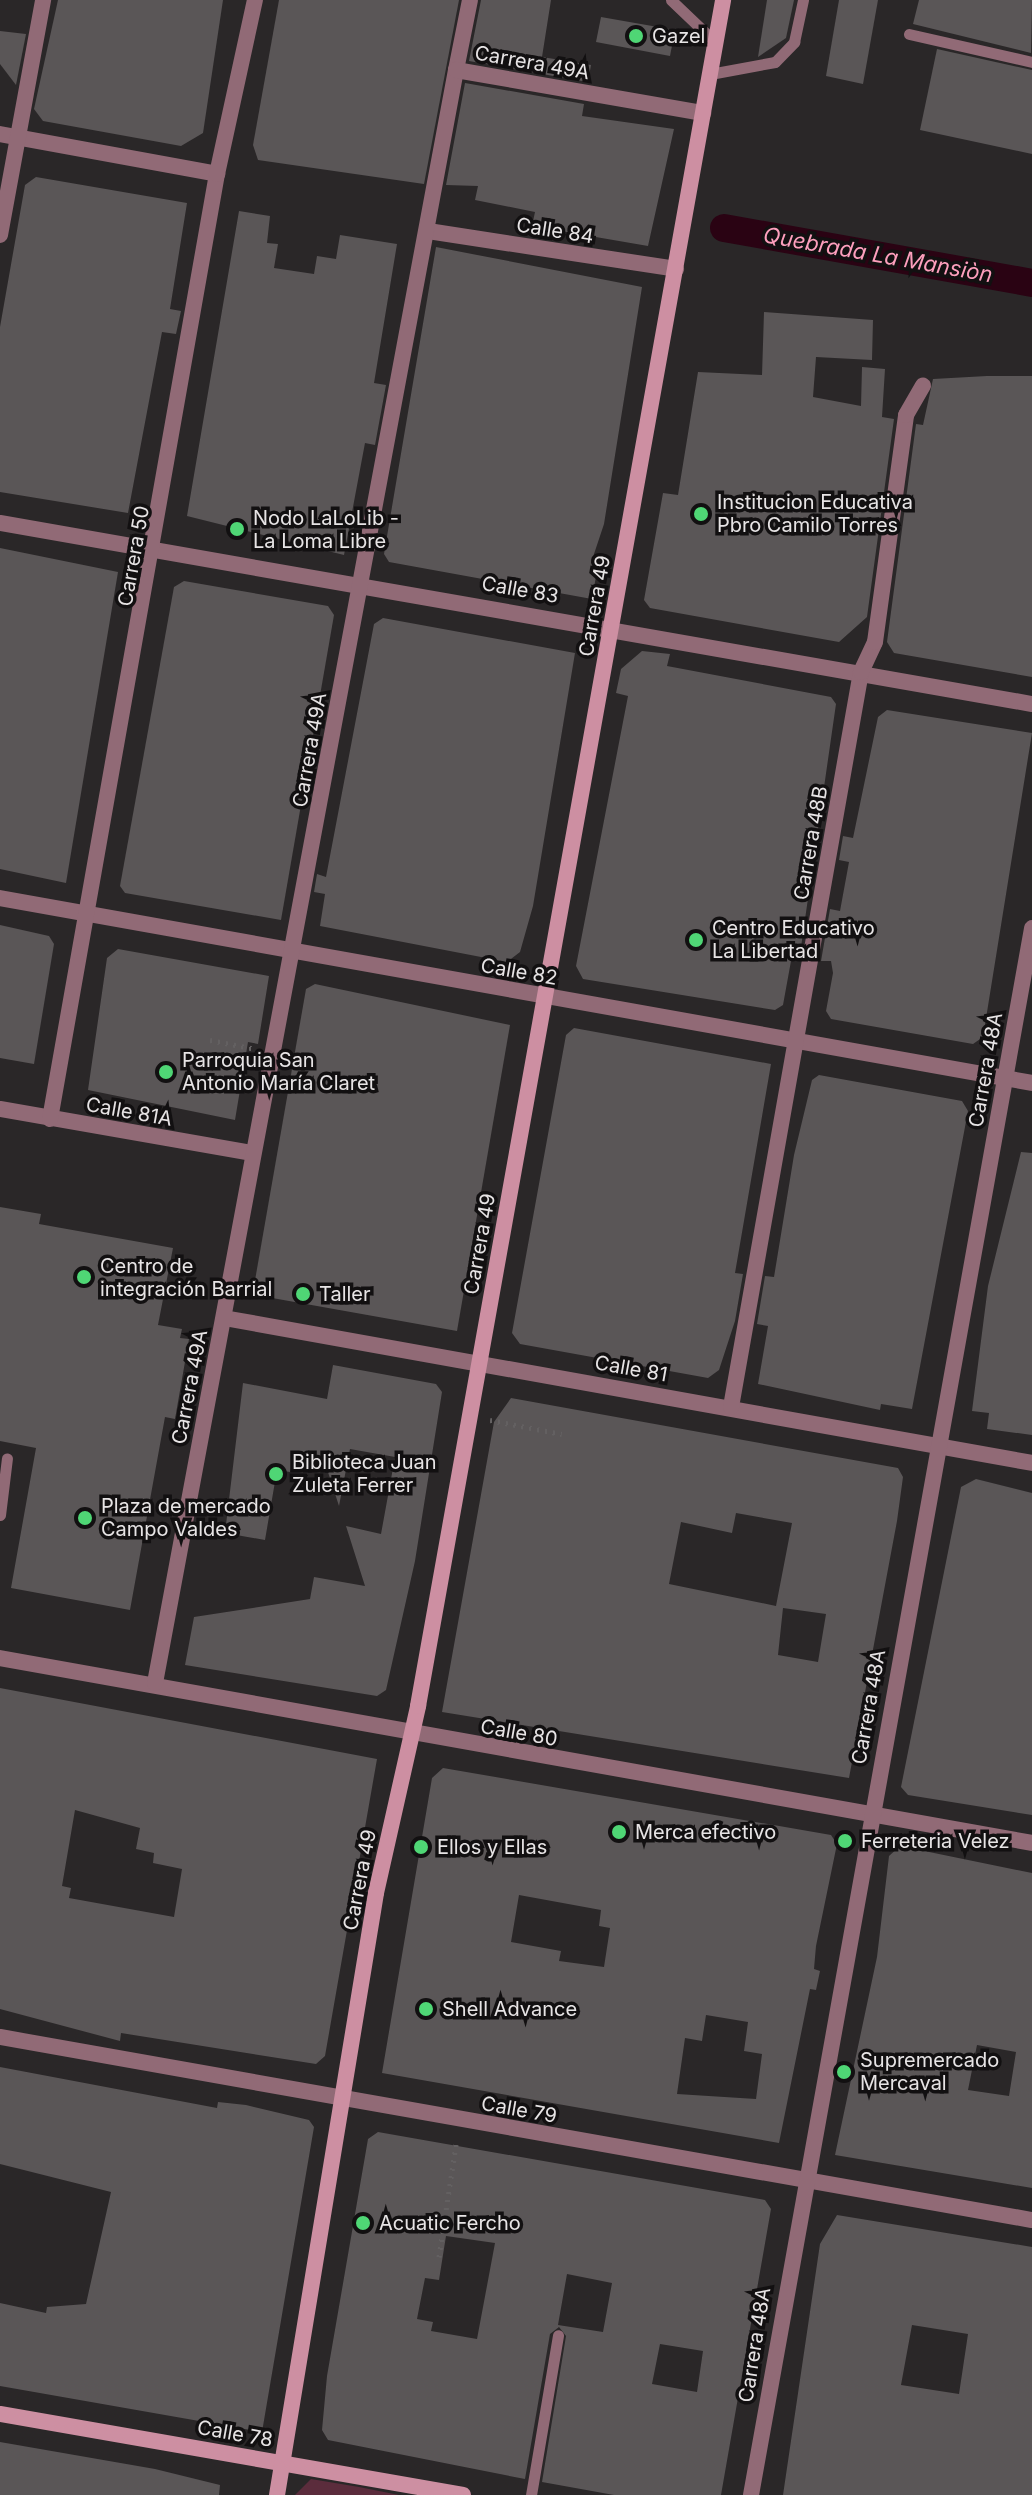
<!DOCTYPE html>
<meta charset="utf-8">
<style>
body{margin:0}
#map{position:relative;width:1032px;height:2495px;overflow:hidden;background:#2a2728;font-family:Inter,sans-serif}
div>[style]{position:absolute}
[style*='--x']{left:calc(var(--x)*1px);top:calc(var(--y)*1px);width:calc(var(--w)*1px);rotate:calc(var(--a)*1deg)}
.green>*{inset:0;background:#5b2c3c}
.canal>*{height:28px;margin:-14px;padding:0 14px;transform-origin:14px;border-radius:14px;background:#2a0313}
.building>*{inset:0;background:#5a5657}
.path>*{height:5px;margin-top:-2.5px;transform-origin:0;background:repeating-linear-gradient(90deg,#636061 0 2px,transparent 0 8px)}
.lane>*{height:11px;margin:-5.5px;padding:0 5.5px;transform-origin:5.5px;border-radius:5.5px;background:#916a76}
.street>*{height:16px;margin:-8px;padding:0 8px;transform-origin:8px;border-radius:8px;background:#916a76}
.secondary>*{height:16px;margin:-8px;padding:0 8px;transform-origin:8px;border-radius:8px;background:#cd8fa2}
.dots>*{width:22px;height:22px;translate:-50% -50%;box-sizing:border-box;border:4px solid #121011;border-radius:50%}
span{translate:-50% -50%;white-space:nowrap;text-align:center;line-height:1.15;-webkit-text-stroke:7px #121011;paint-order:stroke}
.poi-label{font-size:20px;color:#e7e4e5}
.left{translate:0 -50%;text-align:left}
.street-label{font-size:20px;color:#e7e4e5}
.water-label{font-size:22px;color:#fd9fbd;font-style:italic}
</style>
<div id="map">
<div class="green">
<i style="clip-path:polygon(311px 2479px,359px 2487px,399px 2495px,295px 2495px)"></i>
</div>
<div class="canal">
<i style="--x:724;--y:228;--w:313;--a:10.1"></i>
</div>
<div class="building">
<i style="clip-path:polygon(58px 0,223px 0,203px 133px,181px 146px,43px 121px,34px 109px)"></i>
<i style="clip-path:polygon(279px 0,459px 0,424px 184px,258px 160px,253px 145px)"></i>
<i style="clip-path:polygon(481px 0,551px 0,542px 57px,591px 65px,588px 82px,469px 61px)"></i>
<i style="clip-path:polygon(767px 0,794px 0,786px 38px,758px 57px)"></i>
<i style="clip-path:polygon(839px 0,878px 0,863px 84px,826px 76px)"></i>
<i style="clip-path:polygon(919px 0,1032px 0,1031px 53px,913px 24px)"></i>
<i style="clip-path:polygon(601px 17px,675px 30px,670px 56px,596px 42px)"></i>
<i style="clip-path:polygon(0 31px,26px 34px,16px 85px,0 64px)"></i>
<i style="clip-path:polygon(937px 49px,1032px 70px,1032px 154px,920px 130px)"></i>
<i style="clip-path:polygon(465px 83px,584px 104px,582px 116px,674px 129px,648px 246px,532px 226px,535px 212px,475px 200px,478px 186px,446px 185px)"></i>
<i style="clip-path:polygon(36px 177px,187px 203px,170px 309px,181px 311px,176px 334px,162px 332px,128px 513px,0 492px,0 327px,25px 185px)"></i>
<i style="clip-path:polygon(239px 211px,270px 216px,267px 243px,278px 244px,274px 268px,314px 274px,317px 256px,336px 259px,340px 235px,397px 244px,374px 383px,386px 385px,375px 445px,365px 443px,344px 555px,187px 516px)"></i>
<i style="clip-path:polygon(436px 247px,642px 287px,604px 524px,591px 563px,598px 565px,592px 599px,389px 562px,384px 554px)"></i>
<i style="clip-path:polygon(764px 312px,873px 320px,872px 360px,816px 357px,813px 397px,861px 406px,862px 367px,885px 369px,882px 417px,894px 419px,867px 617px,839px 642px,650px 608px,644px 600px,663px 493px,678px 495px,698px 372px,762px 375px)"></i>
<i style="clip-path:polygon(987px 376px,1032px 376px,1032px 677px,894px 653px,887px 642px,916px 424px,923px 425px,933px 379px)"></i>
<i style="clip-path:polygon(0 548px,118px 572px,66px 883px,0 869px)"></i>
<i style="clip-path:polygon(184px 581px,328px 606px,334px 615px,281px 920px,125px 893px,120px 886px,174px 587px)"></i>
<i style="clip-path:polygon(383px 618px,575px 653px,533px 906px,520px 952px,507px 962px,320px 926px,325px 894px,314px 892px,317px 874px,326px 877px,374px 624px)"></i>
<i style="clip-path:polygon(642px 651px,670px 654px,667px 666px,831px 697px,836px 704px,799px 961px,791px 961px,783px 1005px,775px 1010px,583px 979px,576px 966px,628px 696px,616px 693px,621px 669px)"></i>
<i style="clip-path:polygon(887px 710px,1032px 733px,983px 1037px,973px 1044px,831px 1019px,826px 1011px,833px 973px,831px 961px,821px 961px,830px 909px,840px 911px,849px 862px,839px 860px,843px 836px,853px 838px,878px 717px)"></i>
<i style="clip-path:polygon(0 925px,49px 936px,54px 944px,34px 1064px,0 1058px)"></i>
<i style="clip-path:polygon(118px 949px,269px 976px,258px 1044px,248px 1042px,235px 1120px,88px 1090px,107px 958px)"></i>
<i style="clip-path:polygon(315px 984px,510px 1025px,457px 1331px,261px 1296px,254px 1286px,306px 989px)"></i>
<i style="clip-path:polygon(574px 1028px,771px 1064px,735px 1273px,743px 1274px,735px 1321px,719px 1370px,708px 1378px,520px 1344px,512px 1333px,566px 1035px)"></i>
<i style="clip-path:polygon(819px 1075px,962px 1101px,968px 1111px,912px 1409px,881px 1404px,880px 1410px,758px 1384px,768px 1326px,757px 1324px,765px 1276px,774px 1277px,794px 1155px,812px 1080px)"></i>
<i style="clip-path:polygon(1021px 1152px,1032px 1153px,1032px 1435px,987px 1429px,989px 1413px,972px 1411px,988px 1286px)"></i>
<i style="clip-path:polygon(0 1207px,41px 1214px,39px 1224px,173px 1248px,158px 1325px,182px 1329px,180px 1338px,189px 1339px,175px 1419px,165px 1417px,130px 1610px,11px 1588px,36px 1448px,0 1441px)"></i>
<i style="clip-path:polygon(333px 1365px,436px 1384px,442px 1392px,415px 1561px,386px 1690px,377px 1696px,185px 1665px,194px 1617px,310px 1599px,314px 1577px,365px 1586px,346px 1526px,381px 1534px,395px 1457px,350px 1449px,339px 1506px,326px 1466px,293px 1460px,290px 1472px,277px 1470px,265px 1540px,225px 1533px,243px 1383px,327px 1399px)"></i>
<i style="clip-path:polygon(evenodd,511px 1398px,898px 1468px,903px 1477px,897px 1521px,849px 1778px,442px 1712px,494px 1422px,511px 1398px,736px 1513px,792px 1523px,776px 1606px,669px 1584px,681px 1522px,732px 1533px,736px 1513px,511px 1398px,783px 1608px,826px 1614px,818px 1662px,778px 1655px,783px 1608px)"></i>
<i style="clip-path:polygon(976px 1479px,1032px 1493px,1032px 1815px,908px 1795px,901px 1787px,961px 1487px)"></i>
<i style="clip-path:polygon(evenodd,0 1688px,377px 1759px,325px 2056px,316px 2064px,121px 2033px,120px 2041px,0 2009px,0 1688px,75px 1810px,140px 1828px,136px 1849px,154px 1853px,153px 1863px,182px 1869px,174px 1917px,69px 1898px,71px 1888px,62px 1886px,75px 1810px)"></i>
<i style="clip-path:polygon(evenodd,443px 1768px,831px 1835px,837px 1844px,816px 1946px,814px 1969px,820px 1971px,816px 1990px,810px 1989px,779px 2143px,382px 2073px,432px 1778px,443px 1768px,519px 1895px,601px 1910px,599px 1926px,610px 1928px,604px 1967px,559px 1961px,561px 1951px,511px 1942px,519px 1895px,443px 1768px,706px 2015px,748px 2022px,744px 2051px,762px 2054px,756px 2099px,677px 2094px,685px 2038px,702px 2041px,706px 2015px)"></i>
<i style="clip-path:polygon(evenodd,900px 1846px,1032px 1873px,1032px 2188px,835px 2155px,877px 1957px,889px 1856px,900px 1846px,977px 2045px,1016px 2052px,1009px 2096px,968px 2090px,977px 2045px)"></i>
<i style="clip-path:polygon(0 2067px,217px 2108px,218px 2102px,246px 2105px,309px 2120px,314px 2127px,262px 2432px,0 2386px,0 2303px,46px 2313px,47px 2307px,86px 2304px,111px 2192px,0 2164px)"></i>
<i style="clip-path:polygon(evenodd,378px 2132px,765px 2200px,771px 2209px,721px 2495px,614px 2495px,542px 2482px,566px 2336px,559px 2327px,550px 2334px,525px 2479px,328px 2440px,322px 2430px,327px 2376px,368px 2139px,378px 2132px,446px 2236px,495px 2243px,477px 2339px,431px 2331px,433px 2322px,417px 2319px,425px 2278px,439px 2280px,446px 2236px,378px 2132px,567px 2274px,612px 2283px,603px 2332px,558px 2325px,567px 2274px,378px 2132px,660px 2344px,703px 2351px,697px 2392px,652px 2384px,660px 2344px)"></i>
<i style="clip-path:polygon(evenodd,837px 2215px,1032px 2247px,1032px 2495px,783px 2495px,820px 2244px,837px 2215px,912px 2325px,968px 2334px,959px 2394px,901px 2385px,912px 2325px)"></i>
<i style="clip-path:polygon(0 2442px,155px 2469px,220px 2485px,219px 2495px,0 2495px)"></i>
</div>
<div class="path">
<i style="--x:210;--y:1040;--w:47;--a:11.1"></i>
<i style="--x:490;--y:1420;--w:73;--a:11"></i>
<i style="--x:439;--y:2257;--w:114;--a:-81.4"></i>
</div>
<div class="lane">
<i style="--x:671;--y:0;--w:62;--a:43.7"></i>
<i style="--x:909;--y:34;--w:126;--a:12.8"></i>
<i style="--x:710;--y:74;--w:66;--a:-10.5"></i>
<i style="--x:775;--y:62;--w:28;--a:-46"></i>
<i style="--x:794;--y:42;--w:43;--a:-77.9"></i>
<i style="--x:0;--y:1515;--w:57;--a:-83"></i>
<i style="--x:531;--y:2495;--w:162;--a:-80.4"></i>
</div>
<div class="street">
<i style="--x:456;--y:70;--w:71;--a:-78.7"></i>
<i style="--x:0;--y:134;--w:221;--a:10.4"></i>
<i style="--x:428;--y:231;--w:251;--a:8.7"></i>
<i style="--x:0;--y:235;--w:239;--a:-79.6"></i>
<i style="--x:0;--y:523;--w:1048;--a:9.95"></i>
<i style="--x:0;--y:898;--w:1048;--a:10.16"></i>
<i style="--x:0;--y:1109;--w:255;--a:9.9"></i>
<i style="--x:50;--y:1119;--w:960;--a:-79.98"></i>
<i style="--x:217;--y:174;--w:178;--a:-77.7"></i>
<i style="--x:224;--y:1318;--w:821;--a:10.17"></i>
<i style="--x:731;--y:1407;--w:746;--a:-79.97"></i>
<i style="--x:861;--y:672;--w:33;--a:-65"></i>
<i style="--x:875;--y:642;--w:229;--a:-82.2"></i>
<i style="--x:906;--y:415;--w:34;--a:-60"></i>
<i style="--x:0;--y:1658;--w:1048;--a:10.16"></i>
<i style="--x:155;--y:1683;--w:1641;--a:-79.43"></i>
<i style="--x:456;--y:70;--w:251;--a:9.9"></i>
<i style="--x:0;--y:2037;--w:1048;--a:10.06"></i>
<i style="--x:751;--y:2495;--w:1592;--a:-79.83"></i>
</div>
<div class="secondary">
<i style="--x:0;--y:2414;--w:470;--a:9.9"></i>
<i style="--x:277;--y:2495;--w:610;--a:-80.66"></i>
<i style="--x:376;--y:1893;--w:192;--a:-77.3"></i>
<i style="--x:418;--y:1706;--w:1733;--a:-79.86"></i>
</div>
<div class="dots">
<i style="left:636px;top:36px;background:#4fd675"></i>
<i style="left:701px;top:514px;background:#4fd675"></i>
<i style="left:237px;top:529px;background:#4fd675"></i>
<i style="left:696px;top:940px;background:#4fd675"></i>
<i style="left:166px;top:1072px;background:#4fd675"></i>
<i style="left:84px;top:1277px;background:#4fd675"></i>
<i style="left:303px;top:1294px;background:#4fd675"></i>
<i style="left:276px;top:1474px;background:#4fd675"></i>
<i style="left:85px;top:1518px;background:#4fd675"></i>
<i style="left:619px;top:1832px;background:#4fd675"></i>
<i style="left:845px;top:1841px;background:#4fd675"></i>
<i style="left:421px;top:1847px;background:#4fd675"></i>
<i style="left:426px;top:2009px;background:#4fd675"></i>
<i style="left:844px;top:2072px;background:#4fd675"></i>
<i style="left:363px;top:2223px;background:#4fd675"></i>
</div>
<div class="poi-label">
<span class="left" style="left:652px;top:36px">Gazel</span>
<span class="left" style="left:717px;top:514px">Institucion Educativa<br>Pbro Camilo Torres</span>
<span class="left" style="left:253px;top:530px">Nodo LaLoLib -<br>La Loma Libre</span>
<span class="left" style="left:712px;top:940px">Centro Educativo<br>La Libertad</span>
<span class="left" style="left:182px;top:1072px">Parroquia San<br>Antonio María Claret</span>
<span class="left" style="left:100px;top:1278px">Centro de<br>integración Barrial</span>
<span class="left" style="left:319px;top:1294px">Taller</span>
<span class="left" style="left:292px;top:1474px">Biblioteca Juan<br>Zuleta Ferrer</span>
<span class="left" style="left:101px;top:1518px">Plaza de mercado<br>Campo Valdes</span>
<span class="left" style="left:635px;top:1832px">Merca efectivo</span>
<span class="left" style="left:861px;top:1841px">Ferreteria Velez</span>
<span class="left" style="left:437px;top:1847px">Ellos y Ellas</span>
<span class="left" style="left:442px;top:2009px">Shell Advance</span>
<span class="left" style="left:860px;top:2072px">Supremercado<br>Mercaval</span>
<span class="left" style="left:379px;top:2223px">Acuatic Fercho</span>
</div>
<div class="street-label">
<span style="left:532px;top:63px;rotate:10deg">Carrera 49A</span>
<span style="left:555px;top:231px;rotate:9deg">Calle 84</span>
<span style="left:134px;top:556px;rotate:-80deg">Carrera 50</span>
<span style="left:520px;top:590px;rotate:10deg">Calle 83</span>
<span style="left:595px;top:606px;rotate:-80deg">Carrera 49</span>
<span style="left:310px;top:750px;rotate:-80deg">Carrera 49A</span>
<span style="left:811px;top:843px;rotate:-80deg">Carrera 48B</span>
<span style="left:519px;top:972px;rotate:10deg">Calle 82</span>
<span style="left:986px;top:1070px;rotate:-80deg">Carrera 48A</span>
<span style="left:129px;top:1112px;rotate:10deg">Calle 81A</span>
<span style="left:480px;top:1244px;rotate:-80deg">Carrera 49</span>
<span style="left:631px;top:1369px;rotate:10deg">Calle 81</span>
<span style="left:190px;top:1387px;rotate:-79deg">Carrera 49A</span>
<span style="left:869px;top:1707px;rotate:-80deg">Carrera 48A</span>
<span style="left:519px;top:1733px;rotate:10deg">Calle 80</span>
<span style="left:360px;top:1880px;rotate:-79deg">Carrera 49</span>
<span style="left:519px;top:2110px;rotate:10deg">Calle 79</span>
<span style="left:755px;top:2345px;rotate:-81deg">Carrera 48A</span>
<span style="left:235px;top:2434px;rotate:10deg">Calle 78</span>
</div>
<div class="water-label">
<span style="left:878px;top:255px;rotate:10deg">Quebrada La Mansiòn</span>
</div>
</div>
